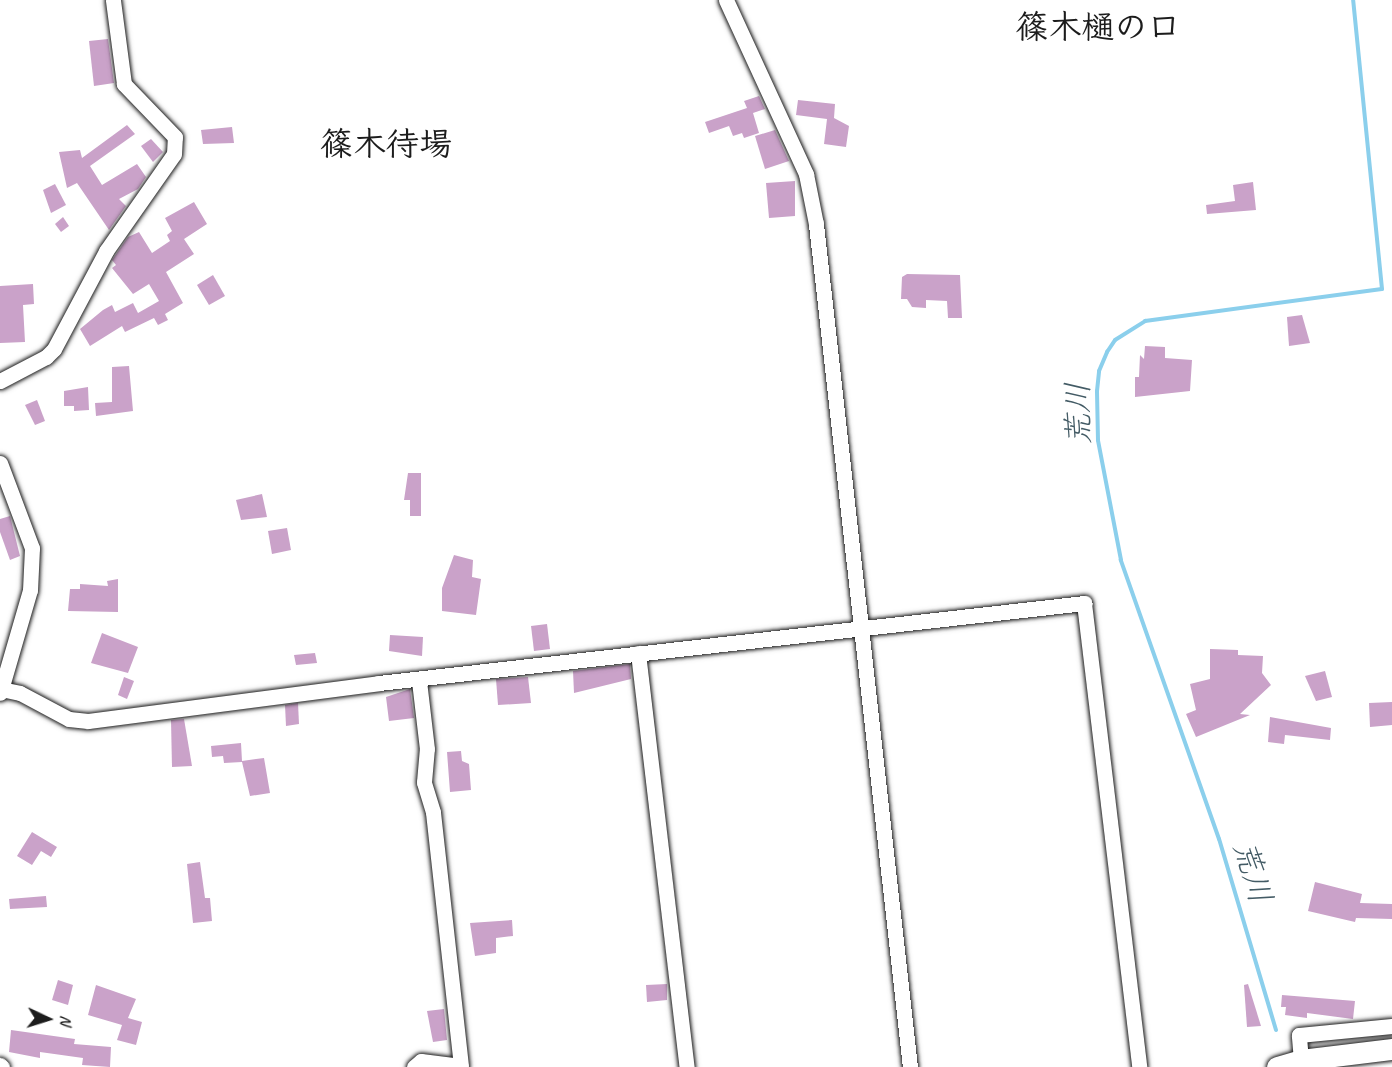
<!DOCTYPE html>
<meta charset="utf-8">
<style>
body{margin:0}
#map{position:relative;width:1392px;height:1067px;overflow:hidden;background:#fff;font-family:Caveat,"Klee One",sans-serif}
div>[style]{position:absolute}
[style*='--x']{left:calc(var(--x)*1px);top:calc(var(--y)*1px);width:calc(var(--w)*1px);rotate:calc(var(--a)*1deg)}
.stream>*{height:4px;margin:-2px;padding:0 2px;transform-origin:2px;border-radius:2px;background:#8bcfec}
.building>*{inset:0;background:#caa2c9}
.roads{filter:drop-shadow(0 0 2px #1c1c1c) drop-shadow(0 0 2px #1c1c1c)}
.street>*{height:15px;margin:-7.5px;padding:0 7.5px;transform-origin:7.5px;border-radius:7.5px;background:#fff}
.secondary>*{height:21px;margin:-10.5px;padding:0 10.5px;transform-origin:10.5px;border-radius:10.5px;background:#fff}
span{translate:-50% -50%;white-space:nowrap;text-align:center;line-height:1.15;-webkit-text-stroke:5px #fff;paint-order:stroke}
.water-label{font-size:32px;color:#435b65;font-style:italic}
.quarter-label{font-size:33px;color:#1c1c1c;font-weight:700}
.north{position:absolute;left:18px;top:989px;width:60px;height:60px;-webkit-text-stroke:4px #fff;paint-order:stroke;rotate:94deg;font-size:16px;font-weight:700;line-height:24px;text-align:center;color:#1c1c1c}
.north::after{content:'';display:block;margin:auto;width:21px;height:27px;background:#1c1c1c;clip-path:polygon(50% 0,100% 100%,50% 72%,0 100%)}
</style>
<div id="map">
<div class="stream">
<i style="--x:1276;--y:1030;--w:199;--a:-106.6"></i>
<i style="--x:1219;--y:839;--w:296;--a:-109.4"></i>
<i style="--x:1121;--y:560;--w:122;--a:-100.9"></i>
<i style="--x:1098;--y:440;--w:49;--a:-91.2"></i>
<i style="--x:1097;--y:391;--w:20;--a:-84"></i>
<i style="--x:1099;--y:371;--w:21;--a:-67"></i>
<i style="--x:1107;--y:352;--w:14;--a:-56"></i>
<i style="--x:1115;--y:340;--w:36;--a:-32"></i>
<i style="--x:1145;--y:321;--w:239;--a:-7.7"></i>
<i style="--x:1382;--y:289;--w:290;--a:-95.7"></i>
</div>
<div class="building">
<i style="clip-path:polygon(108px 39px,114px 83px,94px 86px,89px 41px)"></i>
<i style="clip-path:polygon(759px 96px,765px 109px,753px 113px,759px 133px,744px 138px,742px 133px,733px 136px,729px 126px,709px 133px,705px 122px,747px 108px,744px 101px)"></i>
<i style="clip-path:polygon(798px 100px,835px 104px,834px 118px,849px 126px,846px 147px,824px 144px,827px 119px,796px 115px)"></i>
<i style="clip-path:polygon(127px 125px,135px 134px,90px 166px,102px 185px,137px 164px,146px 177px,138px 189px,119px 199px,126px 206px,109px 230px,77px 183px,67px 188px,59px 152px,80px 150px,82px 158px)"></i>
<i style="clip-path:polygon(232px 127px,234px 143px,203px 144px,201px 130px)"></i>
<i style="clip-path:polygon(775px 130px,789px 161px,765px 169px,755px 136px)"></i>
<i style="clip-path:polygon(151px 139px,163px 152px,153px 162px,141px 146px)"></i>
<i style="clip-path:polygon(795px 181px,795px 216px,769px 218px,766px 183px)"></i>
<i style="clip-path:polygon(1253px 182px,1256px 210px,1207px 214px,1206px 205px,1235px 201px,1233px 185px)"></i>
<i style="clip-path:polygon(55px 184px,66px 205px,51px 213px,43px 190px)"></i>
<i style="clip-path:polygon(194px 202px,207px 224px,184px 239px,194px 254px,166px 272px,183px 303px,165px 314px,168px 320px,158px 325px,154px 318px,125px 332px,122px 326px,90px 346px,80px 329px,103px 310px,112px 305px,115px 312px,133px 303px,138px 313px,159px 301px,149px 284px,133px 294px,112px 268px,116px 265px,112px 260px,128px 237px,139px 232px,152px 253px,170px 241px,167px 235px,172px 231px,165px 218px)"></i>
<i style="clip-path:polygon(63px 217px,69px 226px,61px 232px,55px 224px)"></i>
<i style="clip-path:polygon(907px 274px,960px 275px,962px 318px,948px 318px,947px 301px,926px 300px,926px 308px,912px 307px,907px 299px,901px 299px,902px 277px)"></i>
<i style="clip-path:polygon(213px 275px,225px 296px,209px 305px,197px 285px)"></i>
<i style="clip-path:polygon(33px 284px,34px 304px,23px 305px,25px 342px,0 343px,0 286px)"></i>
<i style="clip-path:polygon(1302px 315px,1310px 343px,1289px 346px,1287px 317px)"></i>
<i style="clip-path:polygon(1145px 346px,1165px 347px,1165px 358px,1192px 360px,1190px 391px,1135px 397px,1135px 377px,1139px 377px,1140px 355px,1144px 359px)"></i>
<i style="clip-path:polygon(129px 366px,133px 411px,96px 416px,95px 403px,112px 402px,112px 367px)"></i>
<i style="clip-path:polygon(88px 387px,89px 410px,74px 411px,74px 406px,64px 406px,64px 391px)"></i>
<i style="clip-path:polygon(37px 400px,45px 421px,35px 425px,25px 405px)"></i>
<i style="clip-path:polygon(408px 473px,421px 473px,421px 516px,410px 516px,410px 500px,404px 500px)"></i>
<i style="clip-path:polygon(262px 494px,267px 517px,241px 520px,236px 500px)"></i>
<i style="clip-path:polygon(10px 516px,20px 556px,10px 560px,0 532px,0 519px)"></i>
<i style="clip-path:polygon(287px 528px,291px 550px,272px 554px,268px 531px)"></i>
<i style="clip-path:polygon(454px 555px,473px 560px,472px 577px,481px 579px,476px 615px,442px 611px,442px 588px)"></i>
<i style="clip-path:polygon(118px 579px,118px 612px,68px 611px,70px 589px,80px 589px,80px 584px,108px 586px,107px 581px)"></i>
<i style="clip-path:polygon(547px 624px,550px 649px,534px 651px,531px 626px)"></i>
<i style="clip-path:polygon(102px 633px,138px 647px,128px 673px,91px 663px)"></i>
<i style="clip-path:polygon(390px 635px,423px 637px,422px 656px,389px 651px)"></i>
<i style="clip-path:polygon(1210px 649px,1238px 650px,1238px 655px,1263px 656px,1262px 673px,1271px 685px,1240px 714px,1250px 715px,1196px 737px,1186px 714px,1196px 710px,1190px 684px,1210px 679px)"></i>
<i style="clip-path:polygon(315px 653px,317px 663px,296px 665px,294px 655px)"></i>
<i style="clip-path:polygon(630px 664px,631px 679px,574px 693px,573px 671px)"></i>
<i style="clip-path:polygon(1325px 671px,1332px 697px,1316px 701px,1305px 676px)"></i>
<i style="clip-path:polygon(124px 677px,134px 681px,127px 699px,118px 695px)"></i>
<i style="clip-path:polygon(528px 677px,531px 703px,498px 705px,496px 679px)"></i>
<i style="clip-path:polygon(410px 689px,414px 718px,389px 721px,386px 697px)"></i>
<i style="clip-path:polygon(1392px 702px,1392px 725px,1370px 727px,1369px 703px)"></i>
<i style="clip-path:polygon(298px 703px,299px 724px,286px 726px,285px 705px)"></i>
<i style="clip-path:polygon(1270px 717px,1331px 728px,1330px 740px,1285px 735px,1284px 744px,1268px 742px)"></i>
<i style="clip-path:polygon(184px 719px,192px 766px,172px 767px,171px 720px)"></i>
<i style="clip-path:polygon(241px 743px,242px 761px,264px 758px,270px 793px,250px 796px,242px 762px,224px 763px,223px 756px,212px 757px,211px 746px)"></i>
<i style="clip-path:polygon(461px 751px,462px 761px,469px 764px,471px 790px,450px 792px,447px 752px)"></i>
<i style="clip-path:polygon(32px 832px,57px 847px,51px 857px,41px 851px,32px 865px,17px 856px)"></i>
<i style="clip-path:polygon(200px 862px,205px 898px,210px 898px,212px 921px,193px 923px,187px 864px)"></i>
<i style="clip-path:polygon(1315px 882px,1362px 894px,1360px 903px,1392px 904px,1392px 919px,1356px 918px,1355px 922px,1308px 911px)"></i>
<i style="clip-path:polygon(46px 896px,47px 907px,10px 909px,9px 899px)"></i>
<i style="clip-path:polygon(512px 920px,513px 936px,496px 938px,496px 953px,475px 956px,470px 923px)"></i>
<i style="clip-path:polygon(58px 980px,73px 985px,68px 1005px,52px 1000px)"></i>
<i style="clip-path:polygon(667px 984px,667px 1000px,647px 1002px,646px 985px)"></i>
<i style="clip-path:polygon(1248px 984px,1261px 1026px,1247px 1027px,1244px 985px)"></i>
<i style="clip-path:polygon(96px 985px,136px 999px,128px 1018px,142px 1022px,136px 1045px,117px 1040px,122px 1025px,88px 1015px)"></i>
<i style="clip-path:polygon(1282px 995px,1355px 1001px,1353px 1019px,1307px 1013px,1307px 1018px,1285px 1015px,1286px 1007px,1281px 1007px)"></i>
<i style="clip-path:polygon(444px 1009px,447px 1040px,433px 1042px,427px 1011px)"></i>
<i style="clip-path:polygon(11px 1030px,75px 1039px,74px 1044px,111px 1047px,110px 1067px,82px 1065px,83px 1058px,40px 1052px,40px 1058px,9px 1052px)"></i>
</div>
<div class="roads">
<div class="street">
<i style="--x:726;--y:0;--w:192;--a:65.3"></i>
<i style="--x:806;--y:174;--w:51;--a:78.7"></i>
<i style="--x:816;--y:224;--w:848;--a:83.64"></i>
<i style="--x:0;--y:381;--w:52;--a:-27.6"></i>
<i style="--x:46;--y:357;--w:11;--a:-45"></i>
<i style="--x:54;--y:349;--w:111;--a:-62"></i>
<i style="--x:106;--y:251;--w:118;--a:-55"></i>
<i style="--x:174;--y:154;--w:17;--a:-87"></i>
<i style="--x:175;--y:137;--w:74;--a:-133.9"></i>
<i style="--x:124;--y:84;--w:85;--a:-97.5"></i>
<i style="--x:0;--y:463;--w:91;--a:69.4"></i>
<i style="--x:32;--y:548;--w:42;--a:92.7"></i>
<i style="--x:30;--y:590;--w:107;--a:106.2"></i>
<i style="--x:638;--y:653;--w:417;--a:83.3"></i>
<i style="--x:1;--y:689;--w:19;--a:12"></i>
<i style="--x:20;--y:693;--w:55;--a:28"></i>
<i style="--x:69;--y:719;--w:19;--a:6"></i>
<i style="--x:88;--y:721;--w:293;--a:-7.4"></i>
<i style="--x:379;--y:683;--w:710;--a:-6.47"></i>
<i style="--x:1084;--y:603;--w:467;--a:83.2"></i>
<i style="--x:1301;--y:1060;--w:25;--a:-95"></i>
<i style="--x:1299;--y:1035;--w:93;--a:-5.5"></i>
<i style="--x:0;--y:1065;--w:3;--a:45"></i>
<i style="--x:414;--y:1067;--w:9;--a:-41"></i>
<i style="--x:421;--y:1061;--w:40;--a:7.1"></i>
<i style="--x:461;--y:1066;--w:256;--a:-96.3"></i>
<i style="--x:433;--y:812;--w:31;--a:-107"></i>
<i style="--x:424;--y:782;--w:33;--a:-85"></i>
<i style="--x:427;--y:749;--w:68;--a:-96.7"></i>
</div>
<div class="secondary">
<i style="--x:1277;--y:1067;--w:25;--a:-16"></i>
<i style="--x:1301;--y:1060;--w:92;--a:-6.9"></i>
</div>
</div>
<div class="water-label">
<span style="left:1079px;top:414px;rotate:-91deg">荒川</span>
<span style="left:1252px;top:872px;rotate:73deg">荒川</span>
</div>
<div class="quarter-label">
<span style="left:1098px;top:28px">篠木樋の口</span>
<span style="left:386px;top:145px">篠木待場</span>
</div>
<div class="north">N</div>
</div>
